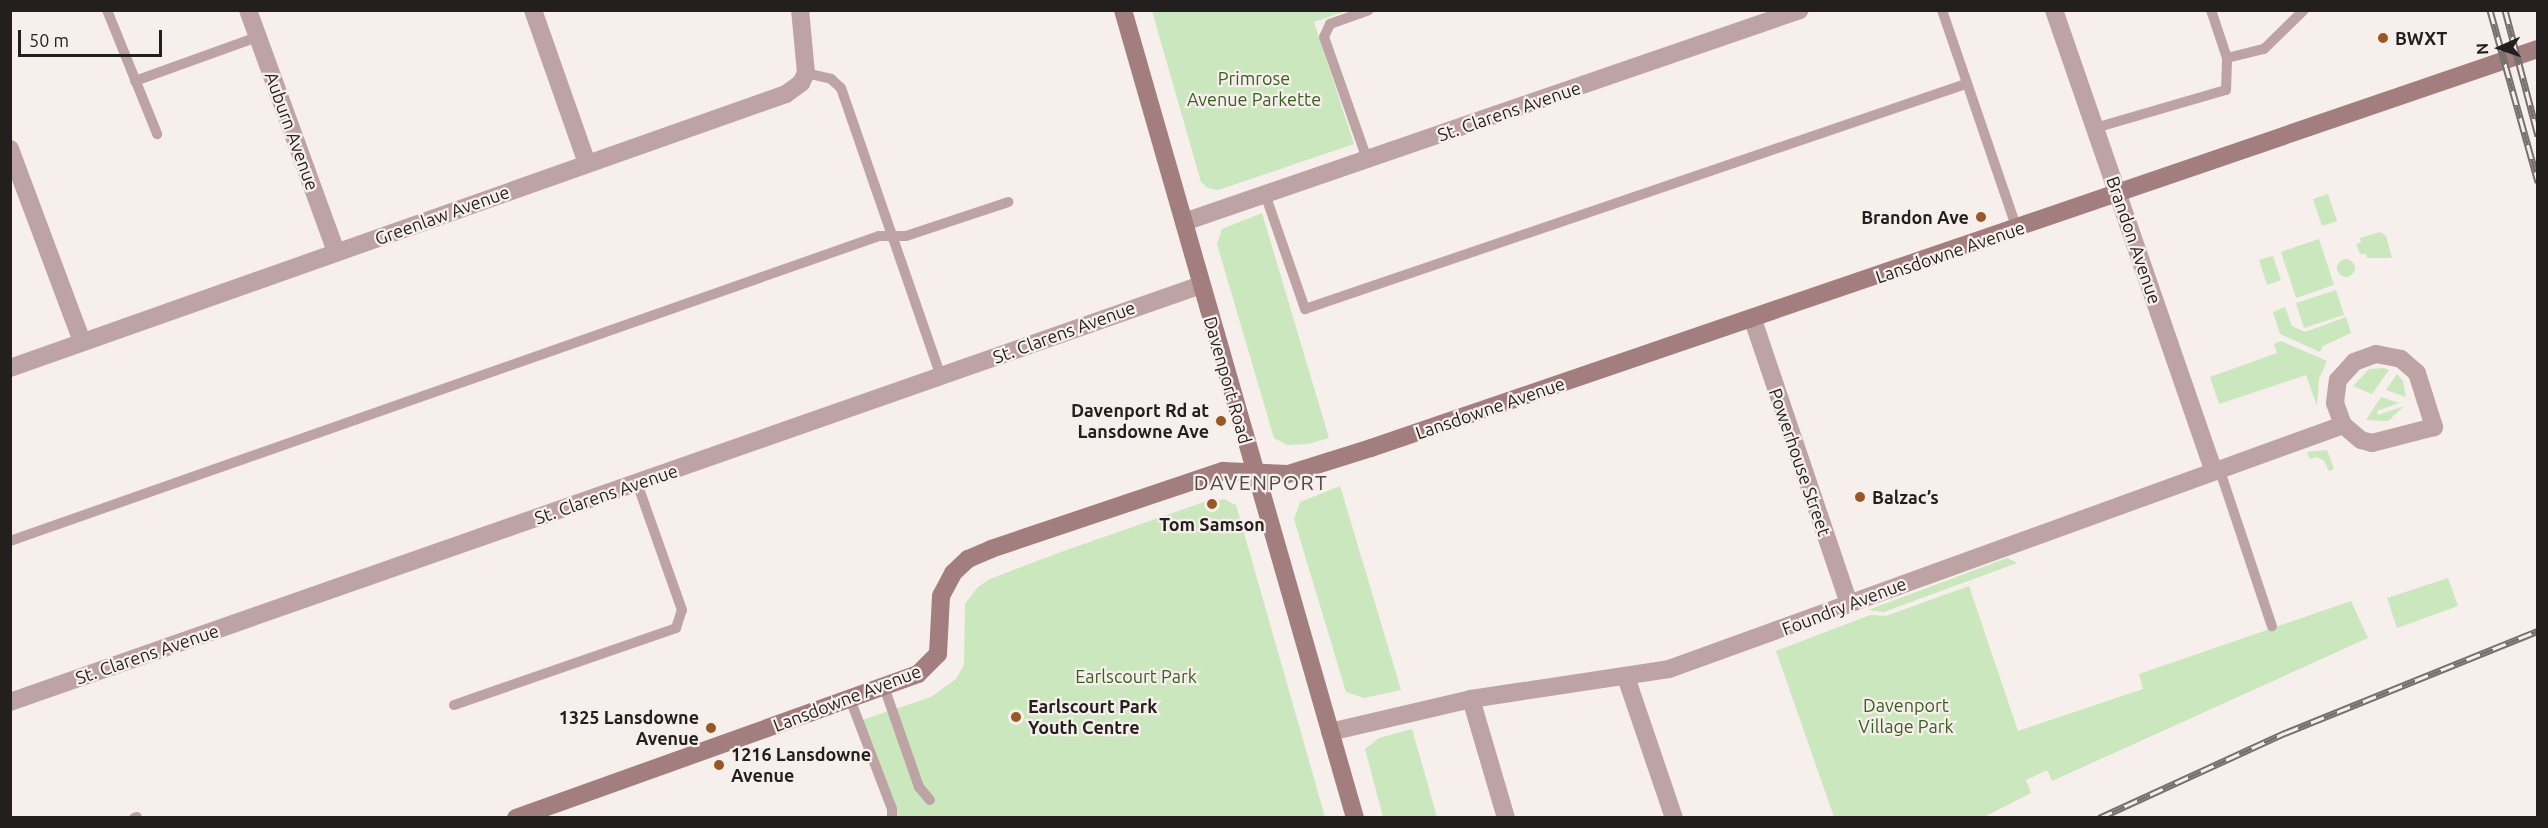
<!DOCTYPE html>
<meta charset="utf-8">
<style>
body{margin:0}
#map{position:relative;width:2548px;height:828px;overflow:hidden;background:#f7efeb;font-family:Ubuntu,sans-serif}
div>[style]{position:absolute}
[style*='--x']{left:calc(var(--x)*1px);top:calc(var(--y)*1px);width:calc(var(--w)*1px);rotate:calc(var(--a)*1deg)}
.green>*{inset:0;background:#cae7bd}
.round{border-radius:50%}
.lane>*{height:10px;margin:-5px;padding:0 5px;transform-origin:5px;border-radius:5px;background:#bea3a4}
.street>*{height:18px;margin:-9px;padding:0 9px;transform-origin:9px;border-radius:9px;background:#bea3a4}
.secondary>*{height:18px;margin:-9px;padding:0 9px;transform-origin:9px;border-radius:9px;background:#a37e7f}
.rail>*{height:7px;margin-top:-3.5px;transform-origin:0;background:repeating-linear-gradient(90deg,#f7efeb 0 14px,#76716e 0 28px);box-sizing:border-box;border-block:2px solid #76716e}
.dots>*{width:16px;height:16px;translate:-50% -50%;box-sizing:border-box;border:3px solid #f7efeb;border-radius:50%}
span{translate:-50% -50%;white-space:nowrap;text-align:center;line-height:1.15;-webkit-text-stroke:4.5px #f7efeb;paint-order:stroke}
.poi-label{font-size:18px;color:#221f1e;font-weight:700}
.left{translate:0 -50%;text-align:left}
.right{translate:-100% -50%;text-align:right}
.park-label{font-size:18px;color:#385e22}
.street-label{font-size:18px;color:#221f1e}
.quarter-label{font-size:21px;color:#504946;letter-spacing:1.5px}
.frame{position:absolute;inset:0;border:12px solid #221f1e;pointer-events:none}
.north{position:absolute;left:2470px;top:18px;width:60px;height:60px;-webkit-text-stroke:4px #f7efeb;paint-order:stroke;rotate:267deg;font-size:16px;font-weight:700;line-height:24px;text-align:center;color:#221f1e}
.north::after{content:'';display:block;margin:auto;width:21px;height:27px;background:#221f1e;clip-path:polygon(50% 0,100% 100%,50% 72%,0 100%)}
.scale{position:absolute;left:18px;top:30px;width:144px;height:27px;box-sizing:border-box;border:3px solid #221f1e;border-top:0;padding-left:8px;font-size:18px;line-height:21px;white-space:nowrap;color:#221f1e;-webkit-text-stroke:4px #f7efeb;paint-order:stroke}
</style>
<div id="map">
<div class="green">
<i style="clip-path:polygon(1152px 11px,1346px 11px,1314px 22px,1354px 144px,1218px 190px,1208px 188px,1201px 182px)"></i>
<i style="clip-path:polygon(2328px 194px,2337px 221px,2322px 226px,2313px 199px)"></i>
<i style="clip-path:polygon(1262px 213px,1329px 438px,1308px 444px,1287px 445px,1274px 438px,1217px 244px,1222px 229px)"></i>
<i style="clip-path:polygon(2380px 232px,2386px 236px,2392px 258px,2367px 258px,2366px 254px,2360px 254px,2356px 244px,2361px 242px,2360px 238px)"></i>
<i style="clip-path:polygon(2319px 239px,2334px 285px,2296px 298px,2281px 252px)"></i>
<i style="clip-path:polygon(2273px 256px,2281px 280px,2267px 285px,2259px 260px)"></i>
<i class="round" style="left:2337px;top:259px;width:18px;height:18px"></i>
<i style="clip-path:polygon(2336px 290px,2344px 315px,2304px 328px,2296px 303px)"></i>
<i style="clip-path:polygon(2285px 307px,2292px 326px,2305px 332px,2346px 317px,2351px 333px,2323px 346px,2320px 352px,2280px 334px,2273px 312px)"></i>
<i style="clip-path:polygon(2281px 341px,2327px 361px,2319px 379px,2317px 406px,2306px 375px,2219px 404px,2210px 377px,2277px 353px,2274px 344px)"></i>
<i style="clip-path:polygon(2384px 368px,2389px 370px,2372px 394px,2353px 386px,2369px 369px)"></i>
<i style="clip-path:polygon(2397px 374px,2403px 381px,2406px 397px,2386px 390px)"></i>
<i style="clip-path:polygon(2381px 397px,2399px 403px,2377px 411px,2378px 415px,2404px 406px,2388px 421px,2366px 420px)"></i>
<i style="clip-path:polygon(2327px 450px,2334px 469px,2329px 471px,2324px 461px,2317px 457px,2310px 459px,2307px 452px)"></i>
<i style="clip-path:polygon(1340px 486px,1401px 690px,1364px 698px,1346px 692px,1294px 519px,1300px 502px)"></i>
<i style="clip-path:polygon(1224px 499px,1236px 505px,1325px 817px,897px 817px,862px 720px,931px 697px,956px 679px,964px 665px,965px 604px,978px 587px,990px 579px,1061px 552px,1204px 502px)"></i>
<i style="clip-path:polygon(2007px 558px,2017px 563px,1884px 612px,1868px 610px)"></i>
<i style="clip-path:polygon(2448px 578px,2458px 606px,2397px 628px,2387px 598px)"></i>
<i style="clip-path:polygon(1969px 586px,2018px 731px,2143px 689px,2139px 674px,2351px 601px,2368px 638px,2052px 781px,2047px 770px,2026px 780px,2031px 793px,1982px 818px,1834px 817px,1776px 651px,1870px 615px,1886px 616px)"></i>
<i style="clip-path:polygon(1412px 729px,1437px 817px,1383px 817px,1365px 749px,1379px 738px)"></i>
</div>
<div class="lane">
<i style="--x:107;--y:10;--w:134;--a:68"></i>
<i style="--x:1942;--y:10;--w:231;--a:71.1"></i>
<i style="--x:2227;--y:58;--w:38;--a:-14"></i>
<i style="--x:2264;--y:49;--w:56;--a:-44.3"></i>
<i style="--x:806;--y:73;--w:26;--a:13"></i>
<i style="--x:831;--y:79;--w:13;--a:42"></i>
<i style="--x:841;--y:88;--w:305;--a:70.9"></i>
<i style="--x:135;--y:81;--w:130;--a:-19.8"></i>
<i style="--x:2095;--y:128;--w:136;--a:-16.2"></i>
<i style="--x:2226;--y:90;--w:32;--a:-88"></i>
<i style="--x:2227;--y:58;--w:51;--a:-108.4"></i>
<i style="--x:1367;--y:159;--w:129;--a:-109.4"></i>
<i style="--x:1324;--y:37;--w:14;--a:-65"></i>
<i style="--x:1330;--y:24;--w:41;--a:-19.7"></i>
<i style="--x:1265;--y:194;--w:122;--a:70.8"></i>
<i style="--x:1305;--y:309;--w:698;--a:-18.8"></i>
<i style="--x:2219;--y:468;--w:167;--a:71.5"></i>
<i style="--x:10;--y:541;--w:921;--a:-19.34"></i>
<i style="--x:879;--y:236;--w:27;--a:0"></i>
<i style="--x:906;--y:236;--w:108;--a:-18.4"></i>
<i style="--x:884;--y:687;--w:106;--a:70.7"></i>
<i style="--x:919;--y:787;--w:17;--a:50"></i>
<i style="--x:850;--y:699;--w:118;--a:69.1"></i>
<i style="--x:892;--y:809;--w:9;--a:90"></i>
<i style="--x:454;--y:705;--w:235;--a:-19.1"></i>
<i style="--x:676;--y:628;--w:19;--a:-72"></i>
<i style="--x:682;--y:610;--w:135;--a:-109.5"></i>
<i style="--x:134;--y:818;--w:3;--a:-18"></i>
</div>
<div class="street">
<i style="--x:248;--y:10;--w:258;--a:70"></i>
<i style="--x:533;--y:10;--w:162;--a:70.6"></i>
<i style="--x:2054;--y:10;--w:487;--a:70.9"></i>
<i style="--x:10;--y:149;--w:206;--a:69.5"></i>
<i style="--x:1184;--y:222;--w:651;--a:-18.99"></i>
<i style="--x:1753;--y:320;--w:300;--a:71.3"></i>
<i style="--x:2376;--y:354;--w:25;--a:11"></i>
<i style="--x:2401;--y:359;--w:21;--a:41"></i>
<i style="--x:2417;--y:373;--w:57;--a:72.5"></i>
<i style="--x:2434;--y:427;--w:64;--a:165.5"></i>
<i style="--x:2372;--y:443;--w:11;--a:-165"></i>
<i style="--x:2361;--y:440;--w:23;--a:-140"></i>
<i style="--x:2343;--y:425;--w:23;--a:-110"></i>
<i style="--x:2335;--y:403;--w:23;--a:-83"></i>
<i style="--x:2338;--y:380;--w:24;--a:-48"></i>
<i style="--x:2354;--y:362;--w:23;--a:-20"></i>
<i style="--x:10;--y:368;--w:823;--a:-19.45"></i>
<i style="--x:786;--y:94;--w:19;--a:-36"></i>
<i style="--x:801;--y:83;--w:11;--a:-63"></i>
<i style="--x:806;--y:73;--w:63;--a:-95.4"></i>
<i style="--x:1626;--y:677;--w:149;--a:71.2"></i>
<i style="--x:1471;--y:699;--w:124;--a:73.6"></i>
<i style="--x:10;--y:702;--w:1262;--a:-19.3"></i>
<i style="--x:1330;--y:732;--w:145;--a:-13.2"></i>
<i style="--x:1471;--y:699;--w:200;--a:-8.6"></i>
<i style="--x:1669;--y:669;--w:717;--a:-19.9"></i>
</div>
<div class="secondary">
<i style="--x:1123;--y:10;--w:841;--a:73.98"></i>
<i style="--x:516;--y:818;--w:427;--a:-19.7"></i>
<i style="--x:918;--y:674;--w:28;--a:-45"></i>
<i style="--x:938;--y:654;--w:58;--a:-87"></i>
<i style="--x:941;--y:596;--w:26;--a:-62"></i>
<i style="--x:953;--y:573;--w:21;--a:-43"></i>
<i style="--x:968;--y:559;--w:25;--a:-23"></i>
<i style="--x:991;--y:549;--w:245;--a:-18.6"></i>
<i style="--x:1223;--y:471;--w:65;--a:2.6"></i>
<i style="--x:1288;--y:474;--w:87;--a:-17.4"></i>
<i style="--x:1371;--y:448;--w:1233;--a:-18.88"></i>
</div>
<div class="rail">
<i style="--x:2490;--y:10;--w:179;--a:74.4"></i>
<i style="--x:2505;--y:10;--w:130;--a:75.3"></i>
<i style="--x:2099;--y:818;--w:205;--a:-24.6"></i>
<i style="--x:2285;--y:733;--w:273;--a:-22"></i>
</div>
<div class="dots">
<i style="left:2383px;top:38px;background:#985724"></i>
<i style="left:1981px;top:217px;background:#985724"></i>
<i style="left:1221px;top:421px;background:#985724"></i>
<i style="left:1860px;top:497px;background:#985724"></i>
<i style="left:1212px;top:504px;background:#985724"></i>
<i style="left:1016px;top:717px;background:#985724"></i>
<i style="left:711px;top:728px;background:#985724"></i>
<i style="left:719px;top:765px;background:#985724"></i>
</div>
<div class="poi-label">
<span class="left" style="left:2395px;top:38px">BWXT</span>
<span class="right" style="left:1969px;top:217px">Brandon Ave</span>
<span class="right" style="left:1209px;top:421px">Davenport Rd at<br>Lansdowne Ave</span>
<span class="left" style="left:1872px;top:497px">Balzac’s</span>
<span style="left:1212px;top:524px">Tom Samson</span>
<span class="left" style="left:1028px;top:717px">Earlscourt Park<br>Youth Centre</span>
<span class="right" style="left:699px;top:728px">1325 Lansdowne<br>Avenue</span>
<span class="left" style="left:731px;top:765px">1216 Lansdowne<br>Avenue</span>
</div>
<div class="park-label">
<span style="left:1254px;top:89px">Primrose<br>Avenue Parkette</span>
<span style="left:1136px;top:676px">Earlscourt Park</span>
<span style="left:1906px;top:716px">Davenport<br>Village Park</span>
</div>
<div class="street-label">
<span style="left:1509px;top:111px;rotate:-19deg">St. Clarens Avenue</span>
<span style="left:292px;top:131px;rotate:70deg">Auburn Avenue</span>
<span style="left:442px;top:215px;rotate:-20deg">Greenlaw Avenue</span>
<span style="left:2134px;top:240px;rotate:71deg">Brandon Avenue</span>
<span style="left:1950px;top:252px;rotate:-19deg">Lansdowne Avenue</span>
<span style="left:1064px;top:332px;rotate:-20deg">St. Clarens Avenue</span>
<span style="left:1228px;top:380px;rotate:74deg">Davenport Road</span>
<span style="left:1490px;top:408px;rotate:-19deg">Lansdowne Avenue</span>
<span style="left:1800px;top:462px;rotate:71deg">Powerhouse Street</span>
<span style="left:606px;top:494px;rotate:-19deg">St. Clarens Avenue</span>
<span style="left:1844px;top:606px;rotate:-21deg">Foundry Avenue</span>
<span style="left:147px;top:654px;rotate:-19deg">St. Clarens Avenue</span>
<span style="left:847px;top:698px;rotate:-21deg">Lansdowne Avenue</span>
</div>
<div class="quarter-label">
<span style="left:1261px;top:482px">DAVENPORT</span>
</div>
<div class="frame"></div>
<div class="north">N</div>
<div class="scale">50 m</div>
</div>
